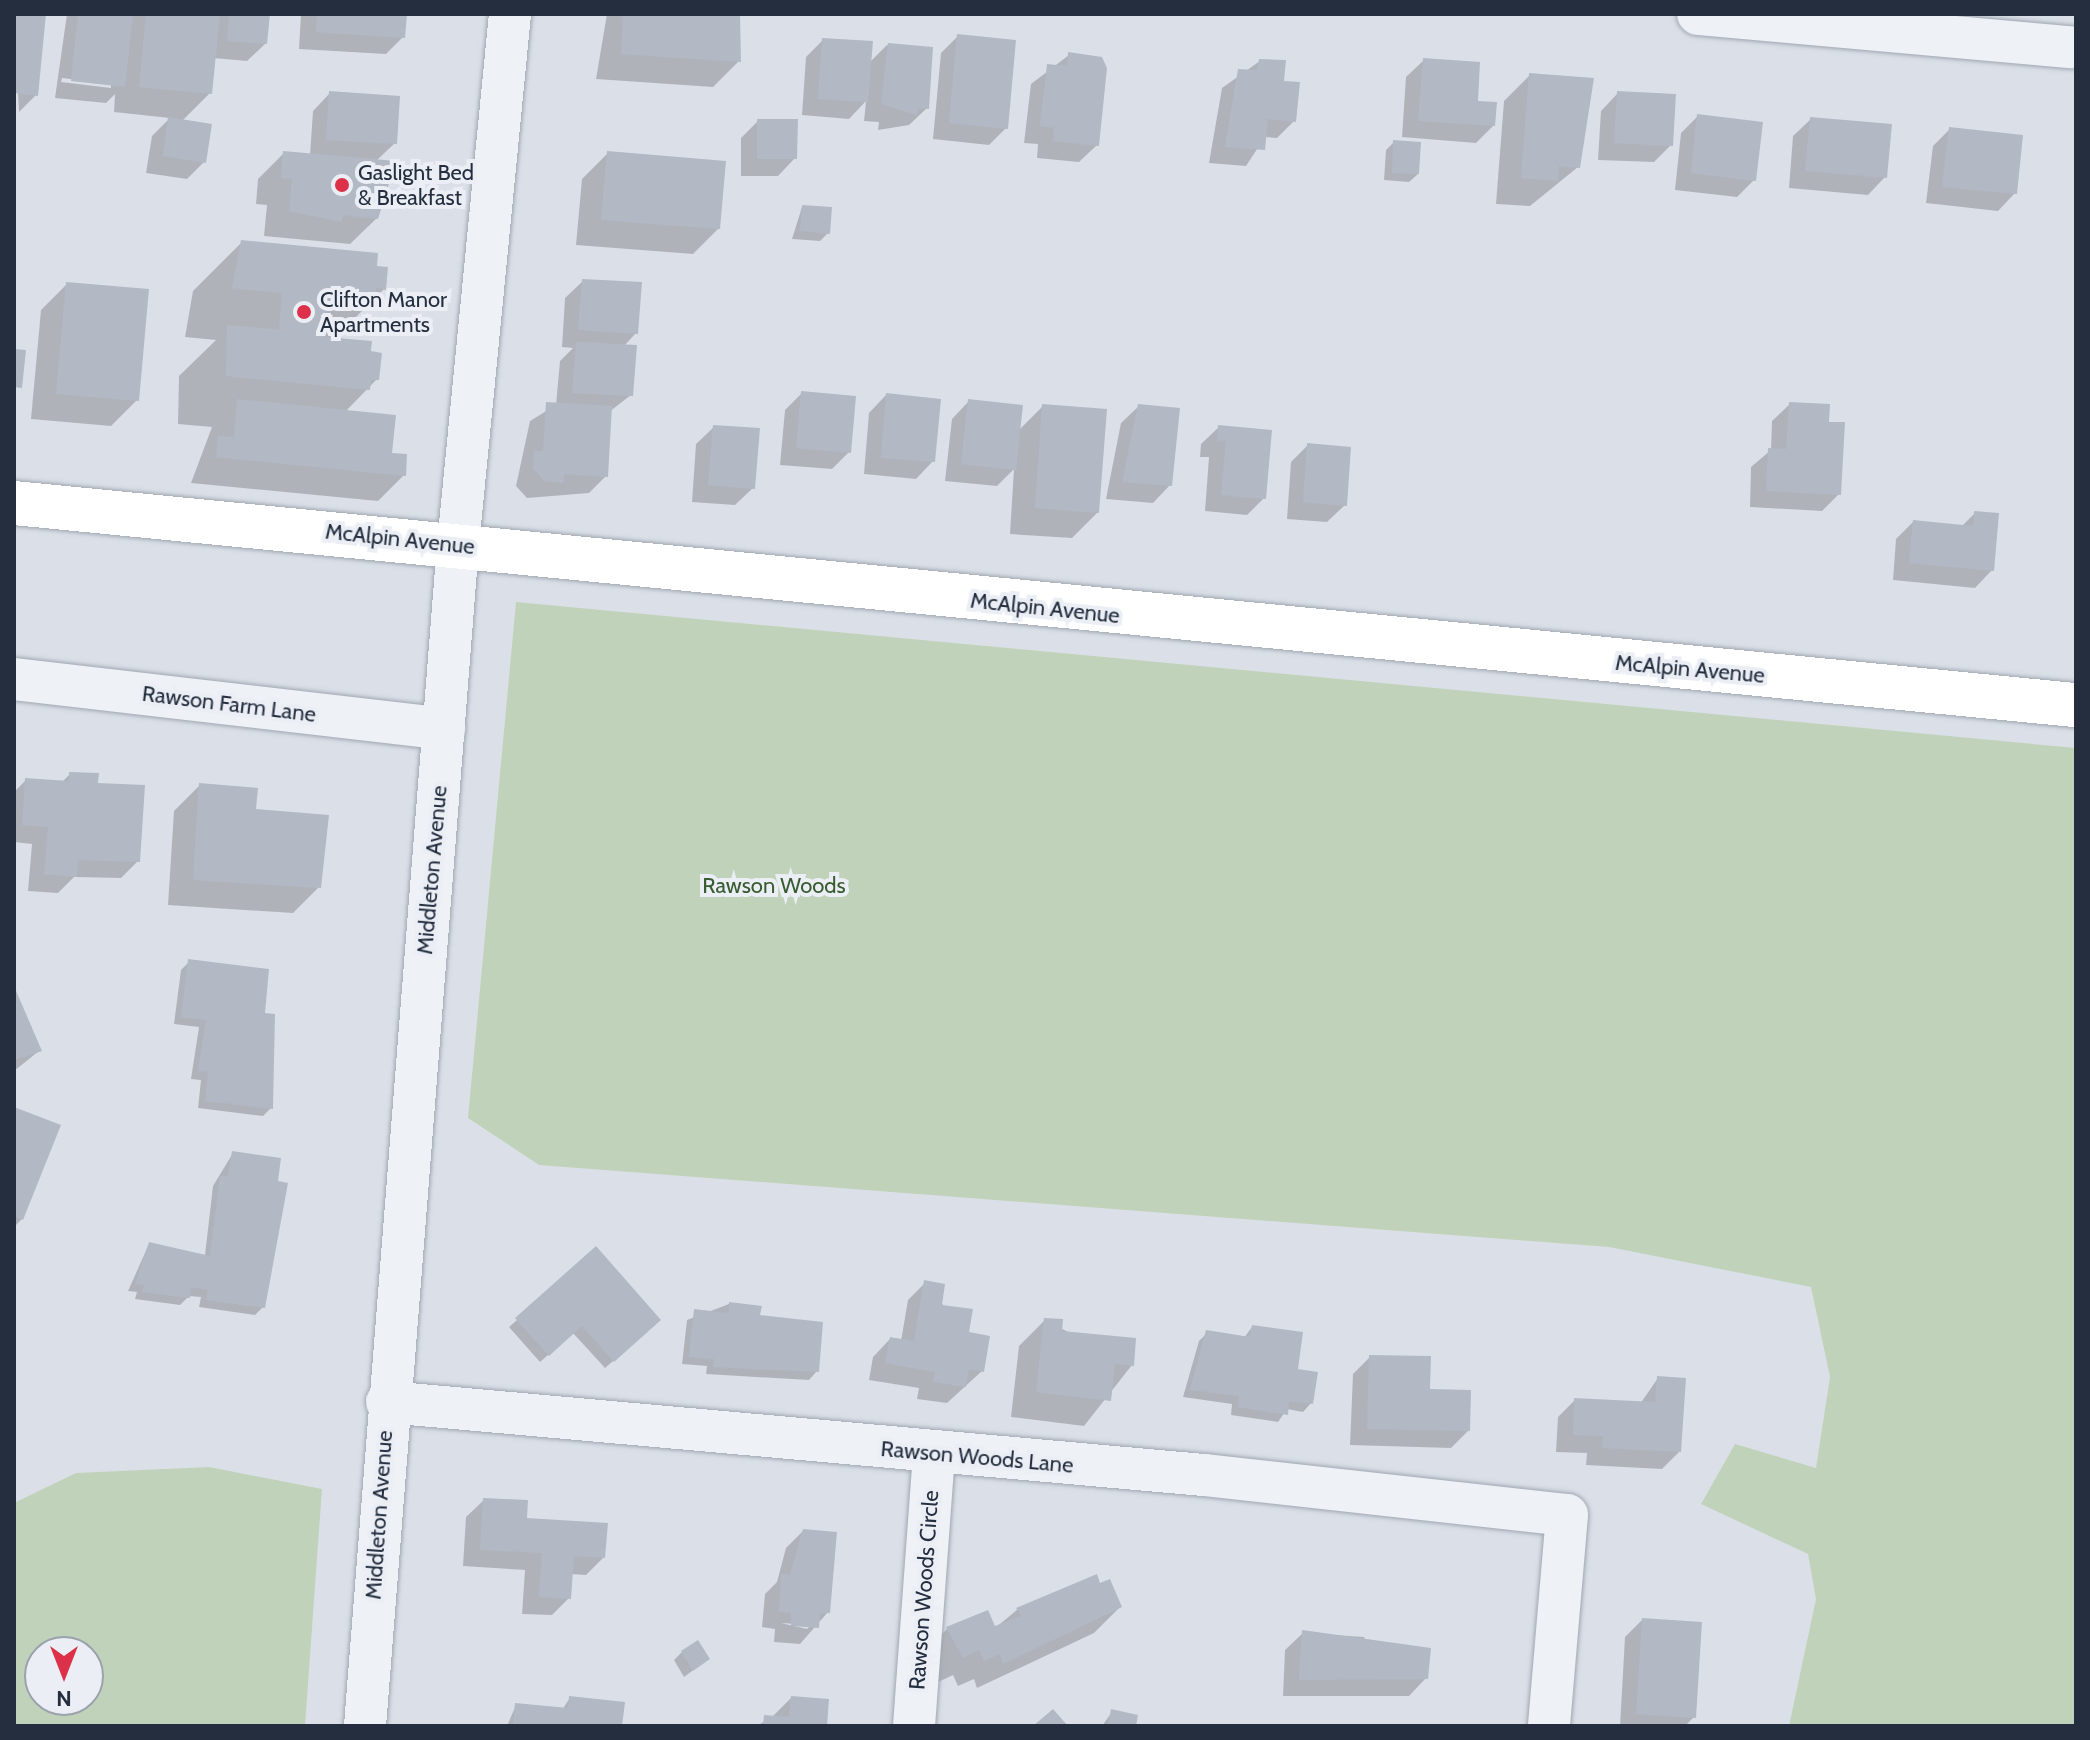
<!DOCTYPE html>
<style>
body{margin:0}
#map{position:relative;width:2090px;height:1740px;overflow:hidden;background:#dbe0e8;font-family:Cabin,sans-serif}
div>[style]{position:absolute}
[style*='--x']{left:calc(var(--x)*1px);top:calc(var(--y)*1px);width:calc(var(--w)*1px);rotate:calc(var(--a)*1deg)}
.green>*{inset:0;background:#c1d2bb}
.shadow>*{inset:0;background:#0003}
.building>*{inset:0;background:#b2b9c5}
.roads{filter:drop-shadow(0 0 2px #a0a7b2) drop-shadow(0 0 2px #a0a7b2)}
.street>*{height:42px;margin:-21px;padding:0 21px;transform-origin:21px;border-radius:21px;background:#eef1f6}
.secondary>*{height:44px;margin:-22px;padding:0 22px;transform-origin:22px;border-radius:22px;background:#fff}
.dots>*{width:22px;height:22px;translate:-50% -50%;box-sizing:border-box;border:4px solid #ebeff5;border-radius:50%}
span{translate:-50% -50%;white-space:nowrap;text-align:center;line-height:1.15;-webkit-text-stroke:8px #ebeff5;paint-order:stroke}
.poi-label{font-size:22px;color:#242e3f}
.left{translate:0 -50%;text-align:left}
.street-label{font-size:22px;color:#242e3f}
.park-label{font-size:22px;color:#385c30}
.frame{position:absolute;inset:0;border:16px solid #242e3f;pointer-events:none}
.north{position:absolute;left:24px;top:1636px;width:80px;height:80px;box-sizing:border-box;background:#ebeff5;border:2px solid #9ba2ac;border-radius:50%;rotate:180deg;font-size:22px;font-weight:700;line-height:32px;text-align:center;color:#242e3f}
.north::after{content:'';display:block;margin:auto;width:28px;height:36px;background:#dc3149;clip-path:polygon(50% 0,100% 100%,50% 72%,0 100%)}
</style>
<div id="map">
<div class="green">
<i style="clip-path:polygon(516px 602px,2076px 748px,2076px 1726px,1789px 1726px,1816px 1599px,1808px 1554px,1701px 1504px,1735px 1444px,1816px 1468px,1830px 1377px,1811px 1287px,1609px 1247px,539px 1165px,468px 1118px)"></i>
<i style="clip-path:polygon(evenodd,209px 1467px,322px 1489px,305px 1726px,14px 1726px,14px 1503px,76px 1473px,209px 1467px,40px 1652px,88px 1652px,88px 1700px,40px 1700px,40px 1652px)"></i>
</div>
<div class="shadow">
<i style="clip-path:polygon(14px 14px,44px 14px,36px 95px,19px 112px)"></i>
<i style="clip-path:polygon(evenodd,67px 14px,268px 14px,265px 44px,247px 61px,213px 58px,210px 93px,182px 121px,204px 162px,187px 179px,146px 173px,152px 136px,170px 118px,114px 112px,115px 94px,106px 103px,55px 98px,67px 14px,62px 78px,111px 84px,111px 88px,61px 82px,62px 78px)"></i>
<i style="clip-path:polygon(301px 14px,404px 14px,403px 37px,386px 54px,299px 49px)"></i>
<i style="clip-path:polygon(607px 14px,739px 14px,739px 61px,713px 87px,596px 79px)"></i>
<i style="clip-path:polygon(958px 36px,1006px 128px,989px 145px,933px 139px,941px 53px)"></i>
<i style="clip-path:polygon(823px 40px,869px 63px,887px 45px,931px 49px,927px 108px,909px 125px,878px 130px,879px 122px,864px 121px,866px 101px,849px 119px,802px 115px,806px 57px)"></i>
<i style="clip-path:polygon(1069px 55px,1097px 145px,1079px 162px,1037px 158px,1038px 144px,1024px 143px,1031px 84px)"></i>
<i style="clip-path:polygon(1424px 60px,1493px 126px,1476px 143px,1402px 137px,1406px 77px)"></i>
<i style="clip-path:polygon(1260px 61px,1282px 83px,1294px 121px,1277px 138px,1265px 137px,1246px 166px,1209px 163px,1222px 88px)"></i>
<i style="clip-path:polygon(1530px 75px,1578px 167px,1530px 206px,1496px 204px,1504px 101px)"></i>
<i style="clip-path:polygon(330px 93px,395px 143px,376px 161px,377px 218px,350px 244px,264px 236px,267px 205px,256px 204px,258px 179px,284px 153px,310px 155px,313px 111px)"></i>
<i style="clip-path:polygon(1618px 93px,1671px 145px,1654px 162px,1598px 160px,1601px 111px)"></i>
<i style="clip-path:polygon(1698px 116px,1754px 180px,1737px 197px,1675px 190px,1681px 133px)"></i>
<i style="clip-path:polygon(1811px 119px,1885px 177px,1868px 195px,1789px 188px,1793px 136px)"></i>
<i style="clip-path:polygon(758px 121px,795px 158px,778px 176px,741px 176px,741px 138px)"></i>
<i style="clip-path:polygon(1950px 129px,2015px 193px,1998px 211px,1926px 203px,1933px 146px)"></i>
<i style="clip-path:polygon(1394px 142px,1418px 174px,1409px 182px,1384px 180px,1386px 150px)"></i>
<i style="clip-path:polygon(608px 153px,719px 228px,693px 254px,576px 245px,582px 179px)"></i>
<i style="clip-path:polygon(802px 207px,828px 233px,820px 241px,792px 239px)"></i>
<i style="clip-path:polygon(242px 242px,375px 268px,384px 289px,333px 340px,369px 353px,377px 379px,345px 412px,404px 475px,378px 501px,191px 483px,212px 427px,178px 424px,179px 376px,216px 340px,185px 337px,193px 291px)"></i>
<i style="clip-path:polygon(583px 281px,636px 333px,623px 347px,631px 395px,609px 412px,606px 476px,589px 493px,527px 498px,516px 486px,530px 421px,556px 405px,560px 361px,573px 348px,562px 347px,565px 298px)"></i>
<i style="clip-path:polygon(67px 284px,137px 400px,111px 426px,31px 419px,41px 310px)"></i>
<i style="clip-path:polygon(802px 393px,849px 452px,832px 469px,780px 465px,785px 410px)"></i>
<i style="clip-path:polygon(886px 395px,933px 461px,916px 479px,864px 474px,869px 413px)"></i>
<i style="clip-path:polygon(969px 401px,1018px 431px,1043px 406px,1098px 512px,1072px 538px,1010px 534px,1014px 469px,997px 486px,945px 481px,952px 419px)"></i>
<i style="clip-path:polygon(1790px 404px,1827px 423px,1839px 494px,1822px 511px,1750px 507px,1751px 467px,1771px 450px,1772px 421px)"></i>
<i style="clip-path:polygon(1139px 406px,1170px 485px,1153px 503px,1106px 499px,1121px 423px)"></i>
<i style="clip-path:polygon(714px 427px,753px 488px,735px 505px,692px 502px,696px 444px)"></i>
<i style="clip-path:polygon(1219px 427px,1264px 498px,1247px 515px,1205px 511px,1209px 457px,1200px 457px,1201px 444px)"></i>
<i style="clip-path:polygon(1308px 445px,1345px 505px,1327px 522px,1287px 519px,1291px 462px)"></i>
<i style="clip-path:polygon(1975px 513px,1992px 570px,1975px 588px,1893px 580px,1896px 539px,1913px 522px,1961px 527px)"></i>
<i style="clip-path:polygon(70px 774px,96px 785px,138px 861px,121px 878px,74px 877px,58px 893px,28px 891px,32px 844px,14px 842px,14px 792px,26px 780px,61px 783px)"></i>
<i style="clip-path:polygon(200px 785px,253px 810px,319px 887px,293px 913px,168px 905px,174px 811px)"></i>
<i style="clip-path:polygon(189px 962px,262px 1015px,271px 1108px,263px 1116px,198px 1108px,201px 1080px,191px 1079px,199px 1027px,174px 1024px,181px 970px)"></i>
<i style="clip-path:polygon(14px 988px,39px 1051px,14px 1071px)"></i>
<i style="clip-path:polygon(14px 1109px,22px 1219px,14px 1227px)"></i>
<i style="clip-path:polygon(233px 1153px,263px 1307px,255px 1315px,199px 1307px,201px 1297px,189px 1296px,180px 1305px,135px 1299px,137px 1292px,128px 1291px,149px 1244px,205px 1255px,213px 1186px)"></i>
<i style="clip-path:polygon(925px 1283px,967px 1334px,982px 1371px,947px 1403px,917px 1399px,919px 1388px,869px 1380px,873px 1357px,890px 1339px,901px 1341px,908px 1300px)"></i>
<i style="clip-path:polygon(729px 1304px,758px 1317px,817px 1371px,809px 1380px,706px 1374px,707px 1366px,682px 1364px,687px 1320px)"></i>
<i style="clip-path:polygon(517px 1320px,651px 1328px,605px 1368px,573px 1333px,540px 1362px,509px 1327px)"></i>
<i style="clip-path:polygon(1045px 1320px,1132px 1365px,1084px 1426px,1011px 1417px,1019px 1346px)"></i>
<i style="clip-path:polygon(1252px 1327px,1296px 1371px,1311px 1403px,1303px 1412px,1287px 1409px,1278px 1422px,1231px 1415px,1232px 1404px,1183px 1397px,1199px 1341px,1207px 1333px,1244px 1338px)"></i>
<i style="clip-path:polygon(1370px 1357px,1468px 1431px,1451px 1448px,1350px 1445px,1353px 1374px)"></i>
<i style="clip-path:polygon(1658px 1378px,1679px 1452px,1662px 1469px,1586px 1465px,1587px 1453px,1556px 1452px,1558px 1417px,1575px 1400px,1640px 1404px)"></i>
<i style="clip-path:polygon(484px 1500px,603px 1558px,586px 1575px,571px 1574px,569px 1598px,552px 1615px,522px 1614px,525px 1570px,463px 1566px,466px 1517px)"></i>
<i style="clip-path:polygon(evenodd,803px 1531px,828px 1612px,800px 1644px,774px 1642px,775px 1629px,762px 1627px,765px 1594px,777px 1582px,786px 1548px,803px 1531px,781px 1623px,811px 1625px,807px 1629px,781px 1623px)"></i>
<i style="clip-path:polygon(1099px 1586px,1120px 1607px,1094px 1633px,977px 1688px,974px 1679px,958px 1686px,953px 1675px,936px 1683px,922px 1654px,948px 1628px,994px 1629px,1018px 1609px)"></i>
<i style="clip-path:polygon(1642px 1620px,1694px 1717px,1685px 1726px,1620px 1726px,1625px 1637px)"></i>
<i style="clip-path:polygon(1303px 1633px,1364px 1637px,1368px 1647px,1426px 1678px,1409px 1696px,1283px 1696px,1285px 1650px)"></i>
<i style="clip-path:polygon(682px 1652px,708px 1659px,684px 1677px,674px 1660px)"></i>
<i style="clip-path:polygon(570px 1698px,621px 1726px,507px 1726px,516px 1705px,562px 1710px)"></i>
<i style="clip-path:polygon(791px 1698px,825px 1726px,756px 1726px,771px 1718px)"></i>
<i style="clip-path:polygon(1112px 1712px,1133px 1726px,1102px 1726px)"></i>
</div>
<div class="building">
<i style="clip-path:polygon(14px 14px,46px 14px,38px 96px,14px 93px)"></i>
<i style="clip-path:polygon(78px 14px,133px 14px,125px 87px,71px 81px)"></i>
<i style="clip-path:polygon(146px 14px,220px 14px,212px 94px,139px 87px)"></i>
<i style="clip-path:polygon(229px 14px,270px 14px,267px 44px,227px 41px)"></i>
<i style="clip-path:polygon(317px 14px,407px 14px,405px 38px,316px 32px)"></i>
<i style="clip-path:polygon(623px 14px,740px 14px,741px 62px,621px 54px)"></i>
<i style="clip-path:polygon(957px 34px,1016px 40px,1008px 129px,949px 123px)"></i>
<i style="clip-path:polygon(822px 38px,873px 41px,868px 102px,818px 99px)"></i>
<i style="clip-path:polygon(888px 43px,933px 47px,929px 109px,918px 108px,917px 115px,881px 104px)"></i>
<i style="clip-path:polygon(1068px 52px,1102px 57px,1107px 68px,1099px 146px,1053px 141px,1054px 128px,1040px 126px,1047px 64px,1067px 66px)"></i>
<i style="clip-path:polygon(1423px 58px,1480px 62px,1478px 101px,1497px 102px,1495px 126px,1418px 121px)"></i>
<i style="clip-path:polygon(1259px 59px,1286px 60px,1284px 81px,1300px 82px,1296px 122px,1268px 119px,1265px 150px,1225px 147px,1238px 69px,1257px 70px)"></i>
<i style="clip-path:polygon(1529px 73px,1594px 78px,1580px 168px,1559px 166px,1558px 181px,1521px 178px)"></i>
<i style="clip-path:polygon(329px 91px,400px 96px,397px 144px,326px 140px)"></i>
<i style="clip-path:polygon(1617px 91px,1676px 94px,1673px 146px,1614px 143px)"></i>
<i style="clip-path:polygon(1697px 114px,1763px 122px,1756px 181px,1691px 173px)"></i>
<i style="clip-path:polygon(168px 117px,212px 124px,206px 163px,163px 156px)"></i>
<i style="clip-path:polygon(1810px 117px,1892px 124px,1887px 178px,1805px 171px)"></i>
<i style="clip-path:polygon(757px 119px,798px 119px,797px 159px,757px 159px)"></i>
<i style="clip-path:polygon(1949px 127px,2023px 135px,2017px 194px,1942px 187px)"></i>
<i style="clip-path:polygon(1393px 140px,1421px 142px,1419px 174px,1392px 173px)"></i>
<i style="clip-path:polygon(283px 151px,396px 161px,378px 219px,343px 215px,342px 222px,289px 211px,292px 179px,281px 178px)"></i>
<i style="clip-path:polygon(607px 151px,726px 161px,720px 229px,601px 220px)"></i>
<i style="clip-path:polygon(802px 205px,832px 207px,830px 234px,800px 231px)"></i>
<i style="clip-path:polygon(241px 240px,378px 253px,377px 266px,388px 267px,386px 290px,376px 288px,376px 299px,329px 295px,326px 337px,372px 341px,371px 351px,382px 353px,379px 380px,371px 380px,370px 390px,226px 376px,227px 325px,279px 330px,282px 293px,232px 288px)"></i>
<i style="clip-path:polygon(582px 279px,642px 282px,638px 334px,578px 330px)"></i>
<i style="clip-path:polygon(66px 282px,149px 289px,139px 401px,56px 394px)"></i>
<i style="clip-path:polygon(576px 342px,637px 345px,633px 396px,572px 393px)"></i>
<i style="clip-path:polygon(14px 349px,26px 350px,22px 388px,14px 387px)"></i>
<i style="clip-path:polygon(801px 391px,856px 396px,851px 453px,796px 448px)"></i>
<i style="clip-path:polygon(886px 393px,941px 399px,935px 462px,881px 458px)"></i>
<i style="clip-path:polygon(237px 399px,396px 415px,392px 453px,407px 454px,406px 476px,216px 457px,218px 436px,234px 437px)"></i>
<i style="clip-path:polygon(968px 399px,1023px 405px,1016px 470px,961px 464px)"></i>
<i style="clip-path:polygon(546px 402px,612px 406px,608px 477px,564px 474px,563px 483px,544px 481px,533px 468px,534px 451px,543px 451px)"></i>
<i style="clip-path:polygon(1789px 402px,1830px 404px,1829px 422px,1845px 422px,1841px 495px,1766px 491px,1768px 448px,1786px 449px)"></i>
<i style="clip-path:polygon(1042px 404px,1107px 409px,1099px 513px,1035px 508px)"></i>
<i style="clip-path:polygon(1138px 404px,1180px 408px,1172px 486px,1122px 482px)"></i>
<i style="clip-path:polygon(713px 425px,760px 428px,755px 489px,708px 485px)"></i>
<i style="clip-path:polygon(1218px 425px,1272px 430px,1266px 499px,1221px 495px,1226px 441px,1217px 440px)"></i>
<i style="clip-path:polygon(1307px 443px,1351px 447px,1347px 506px,1303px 502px)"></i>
<i style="clip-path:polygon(1974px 511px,1999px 513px,1994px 571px,1909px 563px,1913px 520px,1973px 526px)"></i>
<i style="clip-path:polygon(69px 772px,99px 773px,98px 783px,145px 785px,140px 862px,78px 860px,77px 877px,44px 874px,48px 827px,22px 825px,25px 778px,69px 781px)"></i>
<i style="clip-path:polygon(199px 783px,258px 788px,256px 809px,329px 815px,321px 888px,193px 880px)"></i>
<i style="clip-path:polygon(188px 959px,269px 969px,265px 1013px,275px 1014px,273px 1109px,205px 1101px,208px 1072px,198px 1071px,206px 1020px,181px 1017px)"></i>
<i style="clip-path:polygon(14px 986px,42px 1051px,14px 1060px)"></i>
<i style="clip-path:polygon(14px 1107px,61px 1125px,23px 1220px,14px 1216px)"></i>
<i style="clip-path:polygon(232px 1151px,281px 1158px,278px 1181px,288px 1183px,265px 1308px,206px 1300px,208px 1290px,191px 1287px,190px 1298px,142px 1292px,144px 1285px,135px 1284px,149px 1242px,210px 1256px,220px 1176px,228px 1176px)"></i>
<i style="clip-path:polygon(596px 1246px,661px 1320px,614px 1362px,582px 1326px,549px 1356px,515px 1318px)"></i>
<i style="clip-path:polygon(924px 1280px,945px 1284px,942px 1305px,973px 1309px,969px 1332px,990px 1336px,984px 1372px,969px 1369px,966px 1387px,933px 1382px,935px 1372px,885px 1363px,890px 1337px,914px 1341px)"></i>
<i style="clip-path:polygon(729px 1302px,762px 1306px,760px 1315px,823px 1322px,819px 1372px,713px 1367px,714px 1359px,689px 1357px,694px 1309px,729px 1313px)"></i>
<i style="clip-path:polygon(1044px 1318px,1063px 1319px,1062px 1331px,1136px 1338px,1134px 1366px,1115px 1364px,1111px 1401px,1036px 1392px)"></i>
<i style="clip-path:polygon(1252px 1325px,1303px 1332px,1298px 1369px,1318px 1372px,1313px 1404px,1289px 1401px,1288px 1415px,1238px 1407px,1239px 1396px,1190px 1390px,1206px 1330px,1250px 1337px)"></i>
<i style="clip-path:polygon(1369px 1355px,1431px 1356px,1430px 1389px,1471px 1390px,1470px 1431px,1367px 1429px)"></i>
<i style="clip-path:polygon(1657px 1376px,1686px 1378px,1681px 1452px,1602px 1448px,1603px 1436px,1573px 1435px,1574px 1398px,1655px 1402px)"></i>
<i style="clip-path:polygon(483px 1498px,528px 1500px,527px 1518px,608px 1523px,605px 1558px,574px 1556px,571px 1599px,539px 1597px,542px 1553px,480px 1550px)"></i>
<i style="clip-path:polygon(803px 1529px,837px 1532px,830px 1613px,820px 1613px,819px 1628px,791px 1626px,791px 1613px,779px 1611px,781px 1574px,790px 1575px)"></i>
<i style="clip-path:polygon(1097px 1574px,1100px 1583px,1110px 1579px,1122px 1607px,1003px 1664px,1000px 1654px,984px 1661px,979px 1650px,963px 1658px,946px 1627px,988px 1610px,995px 1626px,1022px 1616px,1016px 1608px)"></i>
<i style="clip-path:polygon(1642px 1618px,1702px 1622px,1696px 1718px,1636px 1714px)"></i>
<i style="clip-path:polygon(1302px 1630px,1431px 1648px,1428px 1679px,1299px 1680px)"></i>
<i style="clip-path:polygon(698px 1640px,710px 1659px,693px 1671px,681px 1651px)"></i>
<i style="clip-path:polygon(569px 1696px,625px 1702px,622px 1726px,513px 1726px,515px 1703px,568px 1708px)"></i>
<i style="clip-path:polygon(791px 1696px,829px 1699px,827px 1726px,763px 1726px,764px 1715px,789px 1717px)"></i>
<i style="clip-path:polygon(1053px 1709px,1068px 1726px,1033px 1726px)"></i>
<i style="clip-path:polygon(1111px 1709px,1138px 1715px,1136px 1726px,1108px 1726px)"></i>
</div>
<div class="roads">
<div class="street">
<i style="--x:1698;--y:14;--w:374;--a:5.1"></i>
<i style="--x:14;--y:679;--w:433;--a:6.6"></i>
<i style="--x:387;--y:1402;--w:820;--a:5.11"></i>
<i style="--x:1204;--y:1475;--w:365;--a:6.3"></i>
<i style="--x:1567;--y:1515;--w:212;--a:94.9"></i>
<i style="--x:365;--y:1726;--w:1185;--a:-85.5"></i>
<i style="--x:458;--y:545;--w:534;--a:-84.41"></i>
<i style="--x:914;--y:1726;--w:272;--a:-85.8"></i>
</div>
<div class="secondary">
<i style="--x:14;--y:503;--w:2072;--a:5.6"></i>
</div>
</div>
<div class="dots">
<i style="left:342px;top:185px;background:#dc3149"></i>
<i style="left:304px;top:312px;background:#dc3149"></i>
</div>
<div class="poi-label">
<span class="left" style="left:358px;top:185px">Gaslight Bed<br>&amp; Breakfast</span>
<span class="left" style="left:320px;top:312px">Clifton Manor<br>Apartments</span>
</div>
<div class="street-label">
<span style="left:400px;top:539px;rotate:6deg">McAlpin Avenue</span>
<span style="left:1045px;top:608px;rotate:6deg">McAlpin Avenue</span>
<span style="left:1690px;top:669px;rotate:5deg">McAlpin Avenue</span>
<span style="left:229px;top:704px;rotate:7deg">Rawson Farm Lane</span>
<span style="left:432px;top:870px;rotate:-85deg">Middleton Avenue</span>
<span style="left:977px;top:1457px;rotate:5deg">Rawson Woods Lane</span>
<span style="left:379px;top:1515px;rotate:-86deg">Middleton Avenue</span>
<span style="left:924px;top:1590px;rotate:-86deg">Rawson Woods Circle</span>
</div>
<div class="park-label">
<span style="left:774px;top:886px">Rawson Woods</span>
</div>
<div class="frame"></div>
<div class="north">N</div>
</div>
